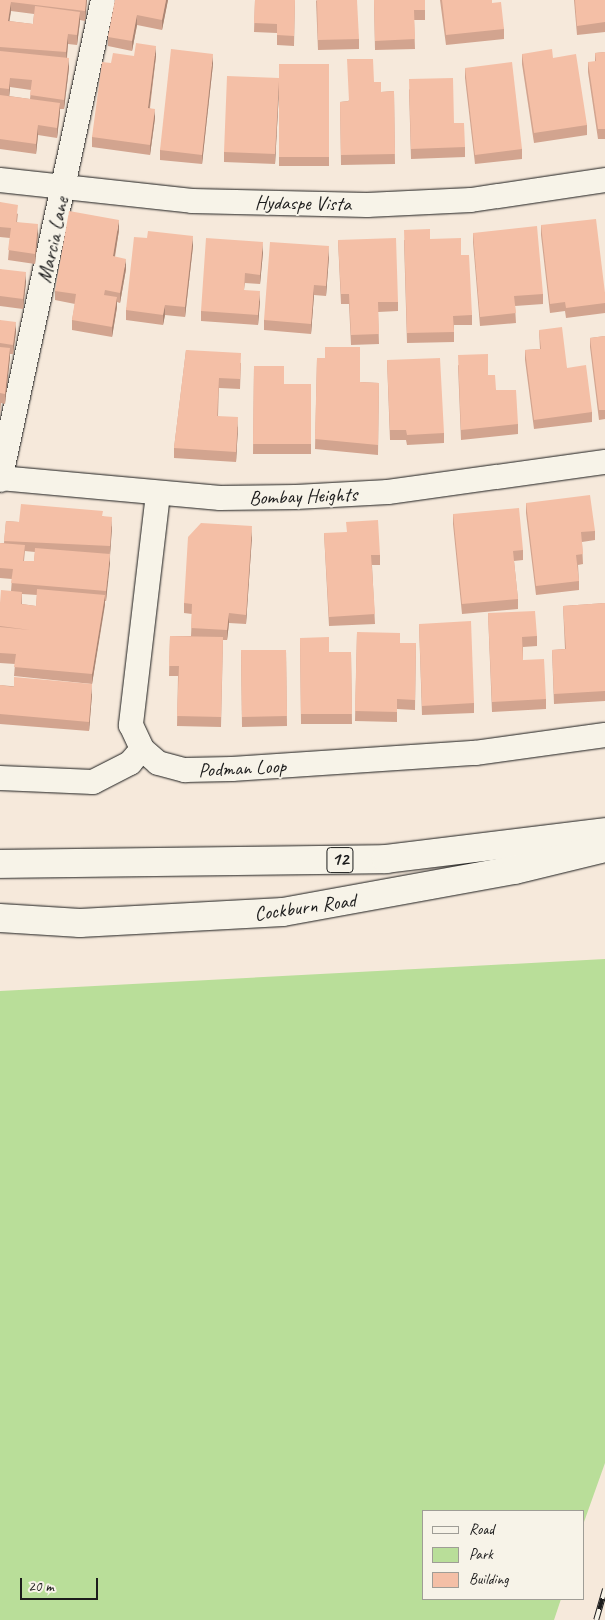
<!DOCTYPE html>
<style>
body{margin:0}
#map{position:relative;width:605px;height:1620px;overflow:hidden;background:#f6e9db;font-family:Caveat,sans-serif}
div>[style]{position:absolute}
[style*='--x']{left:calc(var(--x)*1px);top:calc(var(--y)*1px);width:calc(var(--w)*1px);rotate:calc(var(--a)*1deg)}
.green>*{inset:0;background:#b9de99}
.roads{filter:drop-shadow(0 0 1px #1c1c1c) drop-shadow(0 0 1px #1c1c1c)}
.minor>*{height:24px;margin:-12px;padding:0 12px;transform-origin:12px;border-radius:12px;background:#f7f3e8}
.primary>*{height:28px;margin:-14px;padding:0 14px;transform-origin:14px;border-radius:14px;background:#f7f3e8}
.rail>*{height:5.5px;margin-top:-2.75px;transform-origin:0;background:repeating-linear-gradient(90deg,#f7f3e8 0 11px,#1c1c1c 0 22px);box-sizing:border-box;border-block:1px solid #1c1c1c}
.wall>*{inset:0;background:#d2a48f}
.shaded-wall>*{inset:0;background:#ab8674}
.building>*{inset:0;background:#f4bfa6}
span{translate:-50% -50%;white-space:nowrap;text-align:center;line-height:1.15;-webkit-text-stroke:4px #f7f3e8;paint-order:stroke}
.shield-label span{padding:1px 4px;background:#f7f3e8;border:1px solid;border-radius:4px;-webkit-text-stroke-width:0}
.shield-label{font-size:19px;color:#1c1c1c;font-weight:700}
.street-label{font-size:20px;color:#1c1c1c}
.legend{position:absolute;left:422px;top:1510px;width:162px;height:90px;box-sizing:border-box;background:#f7f3e8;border:1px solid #9f9d96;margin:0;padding:6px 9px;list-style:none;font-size:15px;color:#1c1c1c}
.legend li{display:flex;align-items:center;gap:10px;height:25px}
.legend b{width:25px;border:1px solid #9f9d96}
.scale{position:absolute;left:20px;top:1578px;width:78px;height:22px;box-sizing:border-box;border:2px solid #1c1c1c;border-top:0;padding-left:6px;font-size:15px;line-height:18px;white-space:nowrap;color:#1c1c1c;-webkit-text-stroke:4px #f7f3e8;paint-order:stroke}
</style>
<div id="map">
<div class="green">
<i style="clip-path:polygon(605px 959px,605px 1463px,584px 1522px,584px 1511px,424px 1511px,424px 1599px,561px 1599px,554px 1620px,0 1620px,0 991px)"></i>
</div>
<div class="roads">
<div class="minor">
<i style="--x:0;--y:180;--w:193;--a:6.2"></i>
<i style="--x:192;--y:201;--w:175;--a:1.3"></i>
<i style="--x:367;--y:205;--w:104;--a:-2.8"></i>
<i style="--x:471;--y:200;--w:135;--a:-8.5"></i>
<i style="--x:0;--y:478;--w:221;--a:5.2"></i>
<i style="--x:220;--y:498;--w:76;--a:-0.8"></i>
<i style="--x:296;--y:497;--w:92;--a:-3.1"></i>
<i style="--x:388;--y:492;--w:219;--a:-7.9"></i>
<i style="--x:0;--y:480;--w:491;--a:-77.9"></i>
<i style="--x:158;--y:494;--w:233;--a:96.7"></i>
<i style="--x:131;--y:725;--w:26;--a:65"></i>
<i style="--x:142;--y:749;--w:21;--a:41"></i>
<i style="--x:158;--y:763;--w:28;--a:15"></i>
<i style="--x:185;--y:770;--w:47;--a:-1.2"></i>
<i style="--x:232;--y:769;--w:244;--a:-3.8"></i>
<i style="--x:475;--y:753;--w:131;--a:-7.9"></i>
<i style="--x:0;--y:778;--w:93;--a:2.5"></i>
<i style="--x:93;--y:782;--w:42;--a:-27.2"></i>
<i style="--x:130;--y:763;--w:18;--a:-49"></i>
</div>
<div class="primary">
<i style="--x:0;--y:864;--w:386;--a:-0.7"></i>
<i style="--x:386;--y:859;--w:221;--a:-7"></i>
<i style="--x:0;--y:918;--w:80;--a:3.6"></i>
<i style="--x:80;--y:923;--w:203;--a:-3.1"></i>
<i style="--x:283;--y:912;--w:236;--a:-10.3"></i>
<i style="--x:515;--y:870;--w:93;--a:-13.7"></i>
</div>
</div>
<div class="rail">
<i style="--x:596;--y:1620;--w:32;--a:-74"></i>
</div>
<div class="wall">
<i style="clip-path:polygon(evenodd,0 0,87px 0,85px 21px,80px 20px,77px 45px,68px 44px,67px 58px,69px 68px,64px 109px,60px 109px,57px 138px,38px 135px,36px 154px,0 149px,0 0,11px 11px,34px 14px,33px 24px,9px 21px,11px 11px,0 0,10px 87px,31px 90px,30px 99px,9px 96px,10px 87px)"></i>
<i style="clip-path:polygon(115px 0,168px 0,162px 30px,137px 25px,132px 51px,108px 46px,108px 37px)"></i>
<i style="clip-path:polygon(255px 0,295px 0,294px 46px,277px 45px,277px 33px,254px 32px)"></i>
<i style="clip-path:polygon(316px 0,359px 39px,359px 49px,318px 50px)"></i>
<i style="clip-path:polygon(374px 0,425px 0,425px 20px,414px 20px,415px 49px,375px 50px)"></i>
<i style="clip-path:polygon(440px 0,492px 0,492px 3px,504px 29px,504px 39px,446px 45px)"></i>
<i style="clip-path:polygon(574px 0,605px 0,605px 32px,577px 35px)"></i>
<i style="clip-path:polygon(605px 52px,605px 139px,598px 139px,588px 72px,588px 62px,595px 62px,595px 53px)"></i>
<i style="clip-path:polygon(522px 54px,553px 58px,587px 125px,587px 135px,534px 143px,522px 64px)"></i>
<i style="clip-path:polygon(134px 56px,156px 56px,150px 108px,155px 118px,150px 155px,92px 147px,92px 137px)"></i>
<i style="clip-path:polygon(213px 64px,202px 164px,160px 160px,160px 150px)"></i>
<i style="clip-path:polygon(329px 64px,329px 166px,279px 166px,279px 91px,275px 164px,224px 162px,224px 152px,279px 78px)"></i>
<i style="clip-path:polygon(465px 68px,522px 149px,522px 159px,475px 164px,465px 78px)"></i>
<i style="clip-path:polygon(374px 82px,381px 92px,394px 91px,395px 164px,341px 165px,340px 102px,348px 101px)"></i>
<i style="clip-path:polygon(409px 89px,454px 123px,465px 147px,465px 157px,411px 159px)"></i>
<i style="clip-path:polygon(0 202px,18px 214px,17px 222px,38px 234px,35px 264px,8px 260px,10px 238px,0 237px)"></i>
<i style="clip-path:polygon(541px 225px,605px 293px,605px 313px,566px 318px,565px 311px,550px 313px,541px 235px)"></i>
<i style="clip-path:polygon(119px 230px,115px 257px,126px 269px,120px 303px,117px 302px,117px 307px,112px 337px,72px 330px,72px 320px,75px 304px,55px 300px,55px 291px)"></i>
<i style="clip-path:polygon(473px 233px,543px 294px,543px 304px,515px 306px,516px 323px,480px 326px,473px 242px)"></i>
<i style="clip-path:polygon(147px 238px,193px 246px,185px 317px,165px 315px,163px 325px,126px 320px,126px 310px)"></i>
<i style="clip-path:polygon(430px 239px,461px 255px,472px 315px,472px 325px,454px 325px,454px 342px,407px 343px,404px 240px)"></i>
<i style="clip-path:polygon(338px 240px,398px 302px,398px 311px,378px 312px,379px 344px,351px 345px,349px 304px,341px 304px)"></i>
<i style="clip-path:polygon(263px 252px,260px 284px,245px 283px,244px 290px,260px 301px,258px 325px,201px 321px,201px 311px)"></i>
<i style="clip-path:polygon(329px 256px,326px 296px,314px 295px,311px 334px,264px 330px,264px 320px)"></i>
<i style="clip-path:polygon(0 269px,26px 282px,23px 309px,0 306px)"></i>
<i style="clip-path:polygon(0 320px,16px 332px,13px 354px,10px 354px,5px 404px,1px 403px,0 414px)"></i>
<i style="clip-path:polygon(539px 330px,567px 368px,592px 412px,592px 422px,534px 429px,525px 360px,525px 350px,540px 349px)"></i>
<i style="clip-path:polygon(605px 336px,605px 419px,599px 420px,590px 347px,590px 338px)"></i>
<i style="clip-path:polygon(186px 350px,241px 363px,240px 389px,219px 388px,218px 416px,238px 427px,236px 462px,174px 458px,174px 448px)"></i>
<i style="clip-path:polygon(317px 358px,325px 358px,360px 382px,379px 383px,378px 455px,315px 449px)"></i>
<i style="clip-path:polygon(387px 360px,444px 433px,444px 443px,407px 445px,406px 440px,390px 440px)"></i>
<i style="clip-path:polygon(458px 365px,488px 375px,496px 390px,518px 424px,518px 434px,461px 440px)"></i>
<i style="clip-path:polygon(254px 366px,284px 384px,311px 384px,311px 454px,253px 454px)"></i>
<i style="clip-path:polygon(526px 503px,595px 531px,595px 540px,582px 542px,583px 564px,578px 565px,579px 581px,579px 590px,536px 595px,526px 513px)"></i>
<i style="clip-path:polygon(453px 514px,523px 550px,523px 560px,514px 561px,518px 599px,518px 609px,462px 614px,453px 524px)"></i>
<i style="clip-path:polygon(evenodd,103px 516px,112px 527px,106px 601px,105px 601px,92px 684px,14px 676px,15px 664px,0 663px,0 603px,11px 591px,12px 579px,0 578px,0 543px,4px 543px,6px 521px,19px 522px,103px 516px,25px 551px,35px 552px,34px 561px,24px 561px,25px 551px,103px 516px,22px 594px,37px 595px,36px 606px,22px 604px,22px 594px)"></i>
<i style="clip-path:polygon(324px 533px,380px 555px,380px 565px,372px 565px,375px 624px,329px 626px)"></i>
<i style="clip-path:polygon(252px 536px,246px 624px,229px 623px,227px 640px,223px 640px,221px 727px,177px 726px,178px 676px,169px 676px,170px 636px,191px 636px,192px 614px,184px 613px,184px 603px)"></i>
<i style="clip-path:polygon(605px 603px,605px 701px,554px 704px,552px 650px,565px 649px,563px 606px)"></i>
<i style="clip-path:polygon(488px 613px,537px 636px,537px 646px,523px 647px,523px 660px,546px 699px,546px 709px,492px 712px)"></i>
<i style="clip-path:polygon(419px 624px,474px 703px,474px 713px,422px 715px)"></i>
<i style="clip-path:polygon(357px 632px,400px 643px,416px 643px,415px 710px,397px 709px,397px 722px,355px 721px)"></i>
<i style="clip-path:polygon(300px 638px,329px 652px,351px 652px,352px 724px,301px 724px)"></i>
<i style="clip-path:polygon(241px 650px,286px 650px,287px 726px,242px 727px)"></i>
<i style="clip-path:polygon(0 685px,92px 694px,89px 731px,0 724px)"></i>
</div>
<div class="shaded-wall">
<i style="clip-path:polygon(86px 0,87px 0,85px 21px,85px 11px)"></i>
<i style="clip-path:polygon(166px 0,168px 0,162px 30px,162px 20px)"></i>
<i style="clip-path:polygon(11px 2px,11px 11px,8px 31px,8px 21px)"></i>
<i style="clip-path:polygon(80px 12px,80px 22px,77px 45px,77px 35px)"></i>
<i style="clip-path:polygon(137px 15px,137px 25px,132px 51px,132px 41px)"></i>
<i style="clip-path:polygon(68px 34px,68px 44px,66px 62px,66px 52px)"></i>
<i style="clip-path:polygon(156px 46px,156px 56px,148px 118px,148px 108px)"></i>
<i style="clip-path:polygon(213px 54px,213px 64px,202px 164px,202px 155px)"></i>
<i style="clip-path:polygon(69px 58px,69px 68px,64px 109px,64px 100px)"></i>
<i style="clip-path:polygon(10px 78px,10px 87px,9px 99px,9px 89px)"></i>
<i style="clip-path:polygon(279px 81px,279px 91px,275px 164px,275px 154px)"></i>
<i style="clip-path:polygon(60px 103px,60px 113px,57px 138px,57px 128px)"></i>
<i style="clip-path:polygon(155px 109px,155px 118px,150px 155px,150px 145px)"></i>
<i style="clip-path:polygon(38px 125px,38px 135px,36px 154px,36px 144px)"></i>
<i style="clip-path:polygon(119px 220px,119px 230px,113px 266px,113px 256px)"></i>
<i style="clip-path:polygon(38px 224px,38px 234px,35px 264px,35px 254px)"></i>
<i style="clip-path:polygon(193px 236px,193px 246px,185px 317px,185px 307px)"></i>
<i style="clip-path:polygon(263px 242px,263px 252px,260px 284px,260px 275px)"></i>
<i style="clip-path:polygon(329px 246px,329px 256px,326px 296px,326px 286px)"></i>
<i style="clip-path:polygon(126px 259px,126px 269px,120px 303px,120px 293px)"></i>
<i style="clip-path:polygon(26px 272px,26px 282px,23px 309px,23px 299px)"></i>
<i style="clip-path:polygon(314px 285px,314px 295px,311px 334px,311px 324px)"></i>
<i style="clip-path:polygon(260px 291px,260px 301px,258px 325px,258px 315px)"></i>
<i style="clip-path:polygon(117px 297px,117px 307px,112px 337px,112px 327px)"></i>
<i style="clip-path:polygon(165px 305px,165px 315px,163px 325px,163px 315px)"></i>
<i style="clip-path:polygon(16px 322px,16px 332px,13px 354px,13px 345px)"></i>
<i style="clip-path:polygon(10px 348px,10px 358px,5px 404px,5px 394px)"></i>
<i style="clip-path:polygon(238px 417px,238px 427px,236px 462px,236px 452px)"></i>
<i style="clip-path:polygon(112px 517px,112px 527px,110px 556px,110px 546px)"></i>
<i style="clip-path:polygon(252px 526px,252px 536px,246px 624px,246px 615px)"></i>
<i style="clip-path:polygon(110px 554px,110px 564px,106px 601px,106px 591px)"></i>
<i style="clip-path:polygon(105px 595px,105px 605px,92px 684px,92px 674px)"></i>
<i style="clip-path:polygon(229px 613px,229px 623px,227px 640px,227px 630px)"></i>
<i style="clip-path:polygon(92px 684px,92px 694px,89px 731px,89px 722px)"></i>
</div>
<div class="building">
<i style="clip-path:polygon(0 0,86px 0,85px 11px,11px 2px,8px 21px,33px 24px,35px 6px,80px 12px,77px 35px,68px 34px,66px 52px,0 47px)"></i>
<i style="clip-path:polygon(115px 0,166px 0,162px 20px,137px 15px,132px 41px,108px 37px)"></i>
<i style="clip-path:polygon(255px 0,295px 0,294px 36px,277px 35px,277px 24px,254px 23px)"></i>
<i style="clip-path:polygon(317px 0,357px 0,359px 39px,318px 40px)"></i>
<i style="clip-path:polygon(374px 0,425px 0,425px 10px,414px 10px,415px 39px,375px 41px)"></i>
<i style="clip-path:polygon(442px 0,492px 0,492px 3px,501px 2px,504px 29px,446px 35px)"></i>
<i style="clip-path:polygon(575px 0,605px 0,605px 22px,577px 26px)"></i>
<i style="clip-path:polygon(136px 43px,156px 46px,148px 108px,155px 109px,150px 145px,92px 137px,102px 62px,111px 63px,113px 53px,134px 56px)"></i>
<i style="clip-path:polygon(171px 49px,213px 54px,202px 155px,160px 150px)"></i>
<i style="clip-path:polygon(552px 49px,553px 58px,576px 54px,587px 125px,534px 133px,522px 54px)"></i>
<i style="clip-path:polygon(0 51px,69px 58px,64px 100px,30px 95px,32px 80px,10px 78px,9px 89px,0 88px)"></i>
<i style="clip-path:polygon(605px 52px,605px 129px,598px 129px,588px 62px,596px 61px,595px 53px)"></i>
<i style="clip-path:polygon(347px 59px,373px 59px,374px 82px,381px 82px,381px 92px,394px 91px,395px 154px,341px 155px,340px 102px,349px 101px)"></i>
<i style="clip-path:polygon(512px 62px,522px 149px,475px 155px,465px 68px)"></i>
<i style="clip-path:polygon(279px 64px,329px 64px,329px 157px,279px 157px,279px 81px,275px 154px,224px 152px,227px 76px,279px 78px)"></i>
<i style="clip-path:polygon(453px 78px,454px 123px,464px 123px,465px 147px,411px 149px,409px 79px)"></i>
<i style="clip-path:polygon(0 95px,60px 103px,57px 128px,38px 125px,36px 144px,0 139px)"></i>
<i style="clip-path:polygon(0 202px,18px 205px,16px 222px,38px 224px,35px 254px,8px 250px,11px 228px,0 227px)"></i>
<i style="clip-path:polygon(69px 211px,119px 220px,113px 256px,126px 259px,120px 293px,105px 290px,104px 295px,117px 297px,112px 327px,72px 320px,76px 294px,55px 291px)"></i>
<i style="clip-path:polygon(596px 219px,605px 293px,605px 303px,566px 308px,565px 302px,550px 304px,541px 225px)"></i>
<i style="clip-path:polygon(537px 226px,543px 294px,514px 296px,516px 313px,480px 317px,473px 233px)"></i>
<i style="clip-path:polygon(430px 229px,430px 239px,461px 238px,461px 255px,469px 255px,472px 315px,453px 316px,454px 332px,407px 333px,404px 230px)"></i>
<i style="clip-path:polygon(148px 231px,193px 236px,185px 307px,165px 305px,163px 315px,126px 310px,134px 237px,147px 238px)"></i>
<i style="clip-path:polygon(206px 238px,263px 242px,260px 275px,245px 273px,244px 290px,260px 291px,258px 315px,201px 311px)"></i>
<i style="clip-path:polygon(396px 238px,398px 302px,378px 302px,379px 334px,351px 335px,349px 294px,341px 294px,338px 240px)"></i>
<i style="clip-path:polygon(270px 242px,329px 246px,326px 286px,314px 285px,311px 324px,264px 320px)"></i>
<i style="clip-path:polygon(0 269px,26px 272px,23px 299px,0 296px)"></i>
<i style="clip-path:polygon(0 320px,16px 322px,13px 345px,0 343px)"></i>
<i style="clip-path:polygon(562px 327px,567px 368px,586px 365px,592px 412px,534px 420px,525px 350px,541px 349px,539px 330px)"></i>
<i style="clip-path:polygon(605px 336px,605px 410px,599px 410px,590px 338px)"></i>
<i style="clip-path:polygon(0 347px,10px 348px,5px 394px,0 393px)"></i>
<i style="clip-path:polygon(325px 347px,360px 347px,360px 382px,379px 383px,378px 445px,315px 439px,317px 358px,325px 358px)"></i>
<i style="clip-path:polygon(186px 350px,241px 353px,240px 379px,219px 378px,217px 416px,238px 417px,236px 452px,174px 448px)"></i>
<i style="clip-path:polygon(488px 354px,488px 375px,495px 375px,496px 390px,516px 390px,518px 424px,461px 430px,458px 355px)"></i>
<i style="clip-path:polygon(440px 358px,444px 433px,407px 435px,406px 430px,390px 430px,387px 360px)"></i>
<i style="clip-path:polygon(254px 366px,284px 366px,284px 384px,311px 384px,311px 444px,253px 444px)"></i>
<i style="clip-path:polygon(590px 495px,595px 531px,581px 532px,583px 554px,576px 555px,579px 581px,536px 586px,526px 503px)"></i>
<i style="clip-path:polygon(21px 504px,103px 511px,102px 516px,112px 517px,110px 546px,4px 541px,6px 521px,19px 522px)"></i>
<i style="clip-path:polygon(519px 508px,523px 550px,513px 551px,518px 599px,462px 604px,453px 514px)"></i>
<i style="clip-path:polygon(378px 520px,380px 555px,371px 555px,375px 614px,329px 617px,324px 533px,347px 532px,346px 522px)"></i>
<i style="clip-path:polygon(201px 523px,252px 526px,246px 615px,229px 613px,227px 630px,191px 628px,192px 604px,184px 603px,188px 537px)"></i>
<i style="clip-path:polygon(0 543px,25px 545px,23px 561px,34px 561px,35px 548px,110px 554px,106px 591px,11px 583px,13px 569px,0 568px)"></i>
<i style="clip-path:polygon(37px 589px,105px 595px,92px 674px,14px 667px,16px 654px,0 653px,0 627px,30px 630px,0 626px,0 603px,1px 590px,22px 592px,21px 604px,36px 606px)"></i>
<i style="clip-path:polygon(605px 603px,605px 691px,554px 694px,552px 650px,566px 649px,563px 606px)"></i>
<i style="clip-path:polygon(535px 611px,537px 636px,522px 637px,523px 660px,544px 659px,546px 699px,492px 702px,488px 613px)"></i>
<i style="clip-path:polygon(471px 621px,474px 703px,422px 706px,419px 624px)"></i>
<i style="clip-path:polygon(357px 632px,400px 633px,400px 643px,416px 643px,415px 700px,397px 699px,397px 712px,355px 711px)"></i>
<i style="clip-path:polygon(170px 636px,223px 637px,221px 717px,177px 716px,179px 666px,169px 666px)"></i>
<i style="clip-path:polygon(329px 637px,329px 652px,351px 652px,352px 714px,301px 714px,300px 638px)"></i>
<i style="clip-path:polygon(241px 650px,286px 650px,287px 716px,242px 717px)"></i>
<i style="clip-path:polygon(14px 677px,92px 684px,89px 722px,0 714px,0 685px,14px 687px)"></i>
</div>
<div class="shield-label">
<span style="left:340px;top:860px">12</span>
</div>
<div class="street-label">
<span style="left:303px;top:203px;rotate:1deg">Hydaspe Vista</span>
<span style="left:53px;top:240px;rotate:-78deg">Marcia Lane</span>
<span style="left:303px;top:496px;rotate:-2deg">Bombay Heights</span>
<span style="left:242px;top:768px;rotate:-3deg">Podman Loop</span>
<span style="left:305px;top:907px;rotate:-8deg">Cockburn Road</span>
</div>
<ul class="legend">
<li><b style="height:6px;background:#f7f3e8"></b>Road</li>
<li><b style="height:14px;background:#b9de99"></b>Park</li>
<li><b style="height:14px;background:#f4bfa6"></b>Building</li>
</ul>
<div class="scale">20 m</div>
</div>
